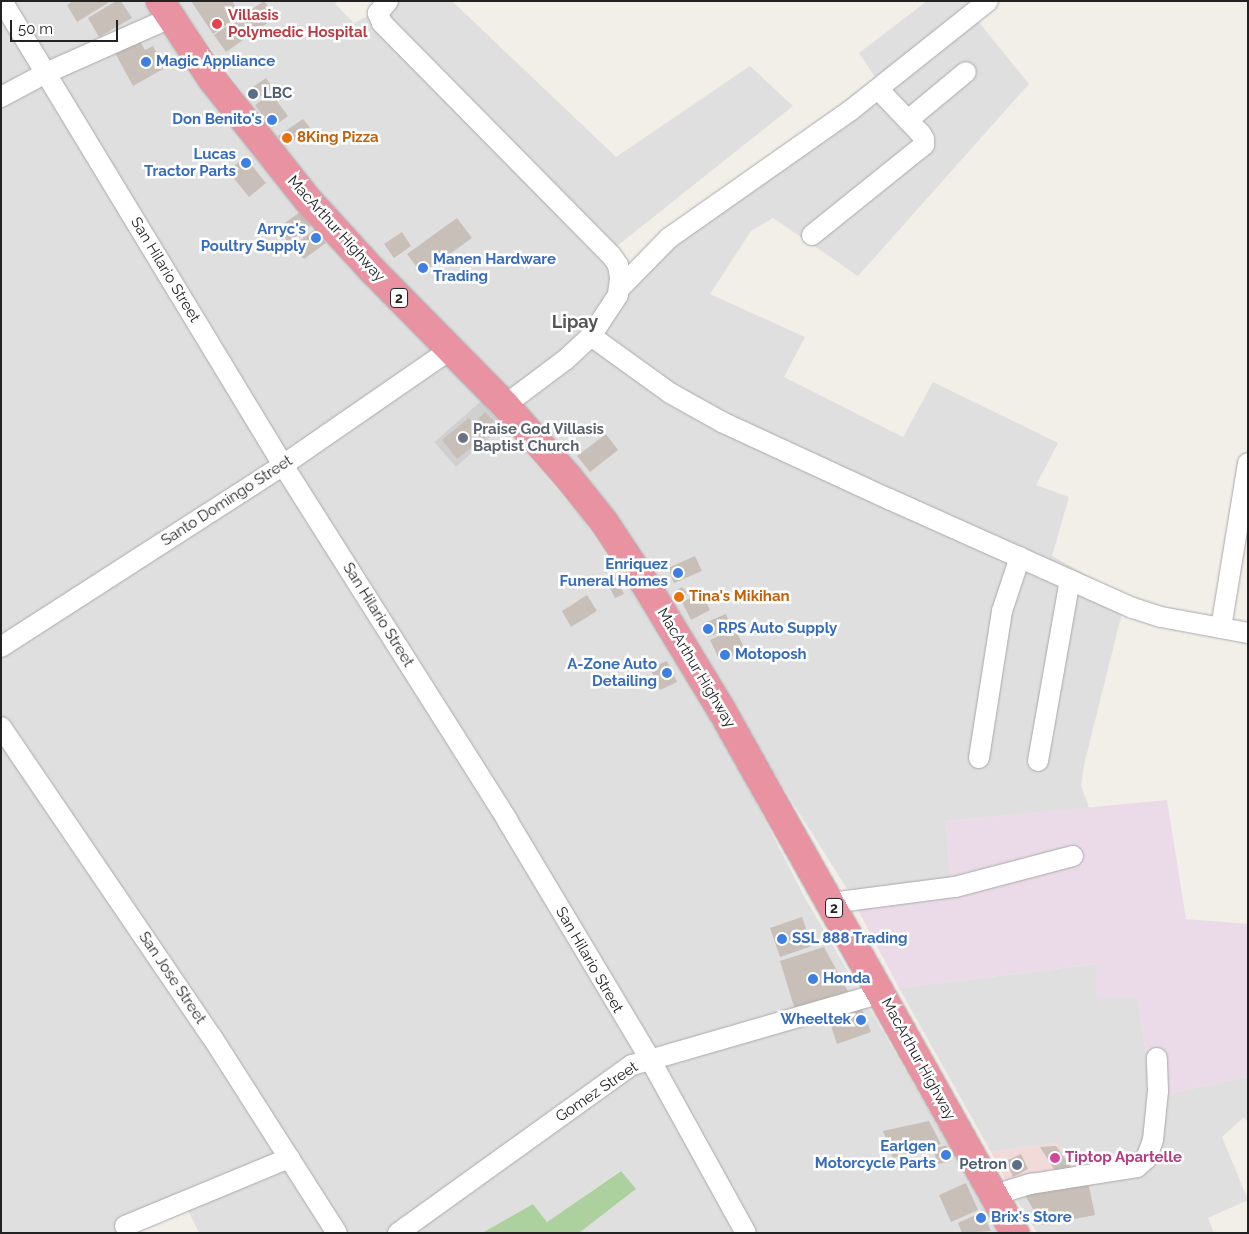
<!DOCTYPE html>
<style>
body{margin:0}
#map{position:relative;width:1249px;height:1234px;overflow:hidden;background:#f2efe9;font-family:Raleway,sans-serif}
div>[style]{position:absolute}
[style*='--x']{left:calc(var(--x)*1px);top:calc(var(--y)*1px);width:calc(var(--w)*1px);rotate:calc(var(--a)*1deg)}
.residential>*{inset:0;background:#e0dfdf}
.commercial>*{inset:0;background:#f2dad9}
.industrial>*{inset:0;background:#ebdbe8}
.religious>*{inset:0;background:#d0d0d0}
.forest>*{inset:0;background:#add19e}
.building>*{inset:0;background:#c7bfb8}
.roads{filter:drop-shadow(0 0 1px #a9a9a9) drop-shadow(0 0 1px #a9a9a9)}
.minor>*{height:20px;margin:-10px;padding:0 10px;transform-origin:10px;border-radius:10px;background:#fff}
.highway>*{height:28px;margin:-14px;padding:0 14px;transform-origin:14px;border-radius:14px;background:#e892a2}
.dots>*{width:14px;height:14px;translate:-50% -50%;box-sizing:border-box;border:2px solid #fff;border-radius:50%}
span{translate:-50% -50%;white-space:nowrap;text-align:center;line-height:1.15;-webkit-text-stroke:5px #fff;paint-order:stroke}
.shield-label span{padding:1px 4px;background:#fff;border:1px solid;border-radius:4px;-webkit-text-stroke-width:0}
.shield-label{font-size:14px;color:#222;font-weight:700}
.health-label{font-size:15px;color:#be3a42;font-weight:700}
.left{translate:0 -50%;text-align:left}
.shop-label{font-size:15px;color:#366cbe;font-weight:700}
.right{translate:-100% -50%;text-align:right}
.service-label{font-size:15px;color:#4e5e75;font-weight:700}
.food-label{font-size:15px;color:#c56008;font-weight:700}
.street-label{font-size:15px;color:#222}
.worship-label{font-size:15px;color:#5b616d;font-weight:700}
.hotel-label{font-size:15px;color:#b23c85;font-weight:700}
.quarter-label{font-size:18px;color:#555;font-weight:700}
.frame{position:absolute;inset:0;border:2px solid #222;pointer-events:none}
.scale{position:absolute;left:10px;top:20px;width:108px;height:22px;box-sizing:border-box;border:2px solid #222;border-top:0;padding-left:6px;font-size:15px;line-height:18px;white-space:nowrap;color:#222;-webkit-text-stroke:4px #fff;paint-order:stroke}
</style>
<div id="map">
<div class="residential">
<i style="clip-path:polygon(1px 1px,142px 1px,166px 38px,289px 199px,481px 401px,434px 442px,456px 467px,503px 426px,583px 520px,698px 690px,804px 896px,1000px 1233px,579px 1233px,635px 1190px,620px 1171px,547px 1222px,533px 1204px,482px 1233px,199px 1233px,188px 1210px,132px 1233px,1px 1233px)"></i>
<i style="clip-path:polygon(177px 1px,338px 1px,335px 4px,354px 23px,397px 1px,452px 1px,616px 157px,750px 66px,793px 106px,617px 246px,632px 268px,875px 77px,859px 53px,927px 1px,979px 1px,968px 9px,1029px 84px,858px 276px,773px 218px,751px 231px,710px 294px,805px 337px,784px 377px,903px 437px,933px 382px,1058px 443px,1036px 485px,1069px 497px,1052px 556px,1126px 597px,1084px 765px,1081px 785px,1089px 808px,946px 821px,951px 879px,847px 889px,621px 530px,496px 380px,299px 171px)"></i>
<i style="clip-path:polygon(1095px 964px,1138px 996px,1152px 1098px,1248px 1076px,1248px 1123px,1244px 1117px,1222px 1137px,1248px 1200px,1208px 1218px,1214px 1233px,1037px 1233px,1009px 1187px,1057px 1143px,991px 1152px,899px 988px)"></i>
</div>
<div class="commercial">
<i style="clip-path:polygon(1057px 1143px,1077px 1173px,1009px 1187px,991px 1152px)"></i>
</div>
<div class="industrial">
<i style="clip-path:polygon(1167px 800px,1186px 919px,1248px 924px,1248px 1076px,1152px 1098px,1138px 997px,1097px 999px,1095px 964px,899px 988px,847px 889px,951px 879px,946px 821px)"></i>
</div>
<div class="religious">
<i style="clip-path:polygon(481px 401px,503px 426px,456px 467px,434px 442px)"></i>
</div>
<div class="forest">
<i style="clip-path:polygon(621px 1171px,636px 1189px,579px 1233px,482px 1233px,533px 1204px,547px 1222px)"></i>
</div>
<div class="building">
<i style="clip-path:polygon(73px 1px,111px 1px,77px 22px,67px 5px)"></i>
<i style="clip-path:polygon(116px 1px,121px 1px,132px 18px,99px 37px,88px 18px)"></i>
<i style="clip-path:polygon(191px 1px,232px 1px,241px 15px,213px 34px)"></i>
<i style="clip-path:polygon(264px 1px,276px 17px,226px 52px,214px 35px)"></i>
<i style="clip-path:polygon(138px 38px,145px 50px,153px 46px,165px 68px,133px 86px,114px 51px)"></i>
<i style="clip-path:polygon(266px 78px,273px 88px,253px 101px,247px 91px)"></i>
<i style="clip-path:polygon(271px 93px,288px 116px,272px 128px,255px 105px)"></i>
<i style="clip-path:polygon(303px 119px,311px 129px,286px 146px,278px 136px)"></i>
<i style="clip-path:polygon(245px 157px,266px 183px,249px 197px,228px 171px)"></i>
<i style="clip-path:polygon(300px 212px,311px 226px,288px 242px,278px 228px)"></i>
<i style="clip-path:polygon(457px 218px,472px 238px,422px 274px,407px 254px)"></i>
<i style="clip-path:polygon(315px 229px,326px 243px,304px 259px,293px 246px)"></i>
<i style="clip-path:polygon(402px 232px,411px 246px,394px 258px,384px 244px)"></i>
<i style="clip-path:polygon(485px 412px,494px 421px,484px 431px,475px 422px)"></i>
<i style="clip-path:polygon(469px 418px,485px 437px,457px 459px,442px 440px)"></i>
<i style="clip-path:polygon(606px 434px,618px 450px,590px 472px,577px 456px)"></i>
<i style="clip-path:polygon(695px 556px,702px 571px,674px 583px,668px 568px)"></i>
<i style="clip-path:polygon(615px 577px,624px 594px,615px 598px,607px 582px)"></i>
<i style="clip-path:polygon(682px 587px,688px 594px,679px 601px,673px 593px)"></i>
<i style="clip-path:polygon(702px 593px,710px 610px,691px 620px,682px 602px)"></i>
<i style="clip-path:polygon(587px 595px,597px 611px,571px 627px,562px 611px)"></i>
<i style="clip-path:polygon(726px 614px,731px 628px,708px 637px,702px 624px)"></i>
<i style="clip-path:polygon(735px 628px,745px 650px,720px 661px,710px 640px)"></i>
<i style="clip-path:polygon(667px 661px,677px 682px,660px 690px,650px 668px)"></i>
<i style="clip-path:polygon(802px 917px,812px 946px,780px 957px,770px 928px)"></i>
<i style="clip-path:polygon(824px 947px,851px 997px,796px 1013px,780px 961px)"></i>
<i style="clip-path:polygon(861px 1006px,871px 1032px,837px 1044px,828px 1017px)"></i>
<i style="clip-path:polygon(929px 1121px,941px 1144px,893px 1158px,883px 1131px)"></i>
<i style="clip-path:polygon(946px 1145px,951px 1161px,938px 1164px,933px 1149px)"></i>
<i style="clip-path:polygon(1056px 1146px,1074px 1171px,1057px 1174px,1040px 1147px)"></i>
<i style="clip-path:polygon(1021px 1154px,1028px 1169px,1013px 1177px,1006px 1161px)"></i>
<i style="clip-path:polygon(1087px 1177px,1095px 1215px,1043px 1225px,1021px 1189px)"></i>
<i style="clip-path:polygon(966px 1183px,978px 1210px,951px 1222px,939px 1195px)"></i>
<i style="clip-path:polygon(982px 1212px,991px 1231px,962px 1233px,958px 1223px)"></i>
</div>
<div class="roads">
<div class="minor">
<i style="--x:2;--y:1;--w:542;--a:58.8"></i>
<i style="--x:283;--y:465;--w:420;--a:57.7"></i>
<i style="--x:507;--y:820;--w:281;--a:59.1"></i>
<i style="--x:651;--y:1061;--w:196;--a:61.1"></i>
<i style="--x:388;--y:1;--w:16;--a:130"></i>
<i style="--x:378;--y:13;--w:11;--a:68"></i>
<i style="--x:382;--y:23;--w:326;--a:45.4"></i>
<i style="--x:611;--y:255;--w:12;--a:55"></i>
<i style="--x:618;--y:265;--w:13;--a:81"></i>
<i style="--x:620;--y:278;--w:17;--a:97"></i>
<i style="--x:618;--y:295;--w:49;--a:123.4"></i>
<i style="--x:591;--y:336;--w:35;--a:137"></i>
<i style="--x:565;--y:360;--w:75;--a:143.1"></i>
<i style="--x:1;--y:97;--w:51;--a:-28.1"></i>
<i style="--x:46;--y:73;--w:136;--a:-23.9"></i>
<i style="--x:908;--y:120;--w:75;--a:-39.6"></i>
<i style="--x:812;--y:235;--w:144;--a:-38.8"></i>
<i style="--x:924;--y:145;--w:6;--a:-90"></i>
<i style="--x:924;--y:139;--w:6;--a:-121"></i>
<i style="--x:921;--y:134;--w:62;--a:-133.7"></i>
<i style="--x:620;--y:288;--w:70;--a:-45.6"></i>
<i style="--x:669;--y:238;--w:223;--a:-35.1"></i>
<i style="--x:851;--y:110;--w:175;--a:-38.5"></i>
<i style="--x:591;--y:336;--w:97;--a:35.8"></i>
<i style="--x:670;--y:393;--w:60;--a:29.1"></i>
<i style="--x:722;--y:422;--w:184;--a:24.8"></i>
<i style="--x:889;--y:499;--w:267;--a:24.1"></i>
<i style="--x:1133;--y:608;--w:29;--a:18"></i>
<i style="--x:1161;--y:617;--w:88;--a:10.4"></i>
<i style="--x:1221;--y:628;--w:167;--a:-80.7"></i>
<i style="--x:1;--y:647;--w:336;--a:-32.8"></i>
<i style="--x:283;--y:465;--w:203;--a:-34.6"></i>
<i style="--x:1;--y:727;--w:375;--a:55.8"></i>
<i style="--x:212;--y:1037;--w:232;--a:57.5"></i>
<i style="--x:979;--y:758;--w:149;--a:-81.1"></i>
<i style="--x:1002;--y:611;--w:57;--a:-71.6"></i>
<i style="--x:1038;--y:761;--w:184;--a:-80"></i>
<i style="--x:831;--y:903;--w:125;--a:-7.4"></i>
<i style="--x:955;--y:887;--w:122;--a:-14.7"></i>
<i style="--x:994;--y:1195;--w:39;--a:-17"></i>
<i style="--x:1031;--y:1184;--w:107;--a:-9.1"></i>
<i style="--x:1137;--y:1167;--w:12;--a:-42"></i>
<i style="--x:1146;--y:1159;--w:20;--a:-70"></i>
<i style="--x:1153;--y:1140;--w:49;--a:-84.2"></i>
<i style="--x:1158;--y:1091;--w:33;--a:-92"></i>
<i style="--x:125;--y:1226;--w:178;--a:-22.5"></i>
<i style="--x:398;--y:1233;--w:288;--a:-35.7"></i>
<i style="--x:632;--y:1065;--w:259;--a:-16.1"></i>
</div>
<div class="highway">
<i style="--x:160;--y:1;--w:94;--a:56.3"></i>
<i style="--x:212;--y:79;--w:154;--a:51.6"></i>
<i style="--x:308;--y:200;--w:96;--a:47.5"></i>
<i style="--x:373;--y:271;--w:188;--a:45.4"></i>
<i style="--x:505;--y:405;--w:96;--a:48.8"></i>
<i style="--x:568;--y:477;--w:58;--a:51.3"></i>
<i style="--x:604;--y:522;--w:78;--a:56.5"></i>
<i style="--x:647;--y:587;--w:143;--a:58.8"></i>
<i style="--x:721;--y:709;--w:601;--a:60.7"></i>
</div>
</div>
<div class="dots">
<i style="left:217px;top:24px;background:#e0444e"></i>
<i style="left:146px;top:62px;background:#3f7fe0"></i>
<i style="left:253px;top:94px;background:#5c6f8a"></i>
<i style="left:272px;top:120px;background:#3f7fe0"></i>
<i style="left:287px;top:138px;background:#e8710a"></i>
<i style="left:246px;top:163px;background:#3f7fe0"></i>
<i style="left:316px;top:238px;background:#3f7fe0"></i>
<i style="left:423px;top:268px;background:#3f7fe0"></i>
<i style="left:463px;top:438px;background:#6b7280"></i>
<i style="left:678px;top:573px;background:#3f7fe0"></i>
<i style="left:679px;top:597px;background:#e8710a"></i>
<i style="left:708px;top:629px;background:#3f7fe0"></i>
<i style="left:725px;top:655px;background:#3f7fe0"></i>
<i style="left:667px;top:673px;background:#3f7fe0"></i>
<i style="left:782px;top:939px;background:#3f7fe0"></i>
<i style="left:813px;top:979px;background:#3f7fe0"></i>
<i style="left:861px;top:1020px;background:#3f7fe0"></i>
<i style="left:946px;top:1155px;background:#3f7fe0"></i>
<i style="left:1055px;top:1158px;background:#d1479c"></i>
<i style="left:1017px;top:1165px;background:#5c6f8a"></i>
<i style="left:981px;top:1218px;background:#3f7fe0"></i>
</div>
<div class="shield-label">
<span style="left:399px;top:298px">2</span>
<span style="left:834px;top:908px">2</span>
</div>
<div class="health-label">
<span class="left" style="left:228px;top:24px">Villasis<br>Polymedic Hospital</span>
</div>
<div class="shop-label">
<span class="left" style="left:156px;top:62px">Magic Appliance</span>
<span class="right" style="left:262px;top:120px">Don Benito's</span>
<span class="right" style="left:236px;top:163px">Lucas<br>Tractor Parts</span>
<span class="right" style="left:306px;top:238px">Arryc's<br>Poultry Supply</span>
<span class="left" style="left:433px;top:268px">Manen Hardware<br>Trading</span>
<span class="right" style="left:668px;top:573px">Enriquez<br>Funeral Homes</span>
<span class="left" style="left:718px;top:629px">RPS Auto Supply</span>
<span class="left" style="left:735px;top:655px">Motoposh</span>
<span class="right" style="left:657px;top:673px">A-Zone Auto<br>Detailing</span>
<span class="left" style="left:792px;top:939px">SSL 888 Trading</span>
<span class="left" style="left:823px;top:979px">Honda</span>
<span class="right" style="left:851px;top:1020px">Wheeltek</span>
<span class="right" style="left:936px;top:1155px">Earlgen<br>Motorcycle Parts</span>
<span class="left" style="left:991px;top:1218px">Brix's Store</span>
</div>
<div class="service-label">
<span class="left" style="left:263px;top:94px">LBC</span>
<span class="right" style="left:1007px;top:1165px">Petron</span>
</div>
<div class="food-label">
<span class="left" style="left:297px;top:138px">8King Pizza</span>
<span class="left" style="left:689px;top:597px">Tina's Mikihan</span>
</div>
<div class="street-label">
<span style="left:336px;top:229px;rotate:48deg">MacArthur Highway</span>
<span style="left:165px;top:270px;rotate:59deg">San Hilario Street</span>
<span style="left:227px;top:501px;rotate:-33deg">Santo Domingo Street</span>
<span style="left:378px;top:615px;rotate:58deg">San Hilario Street</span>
<span style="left:696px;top:668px;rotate:59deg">MacArthur Highway</span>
<span style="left:589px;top:960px;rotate:60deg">San Hilario Street</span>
<span style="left:172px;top:978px;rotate:56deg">San Jose Street</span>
<span style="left:918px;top:1059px;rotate:61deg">MacArthur Highway</span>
<span style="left:597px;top:1092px;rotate:-34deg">Gomez Street</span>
</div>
<div class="worship-label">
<span class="left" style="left:473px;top:438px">Praise God Villasis<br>Baptist Church</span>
</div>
<div class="hotel-label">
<span class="left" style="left:1065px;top:1158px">Tiptop Apartelle</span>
</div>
<div class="quarter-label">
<span style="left:575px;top:322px">Lipay</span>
</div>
<div class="frame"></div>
<div class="scale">50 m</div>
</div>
